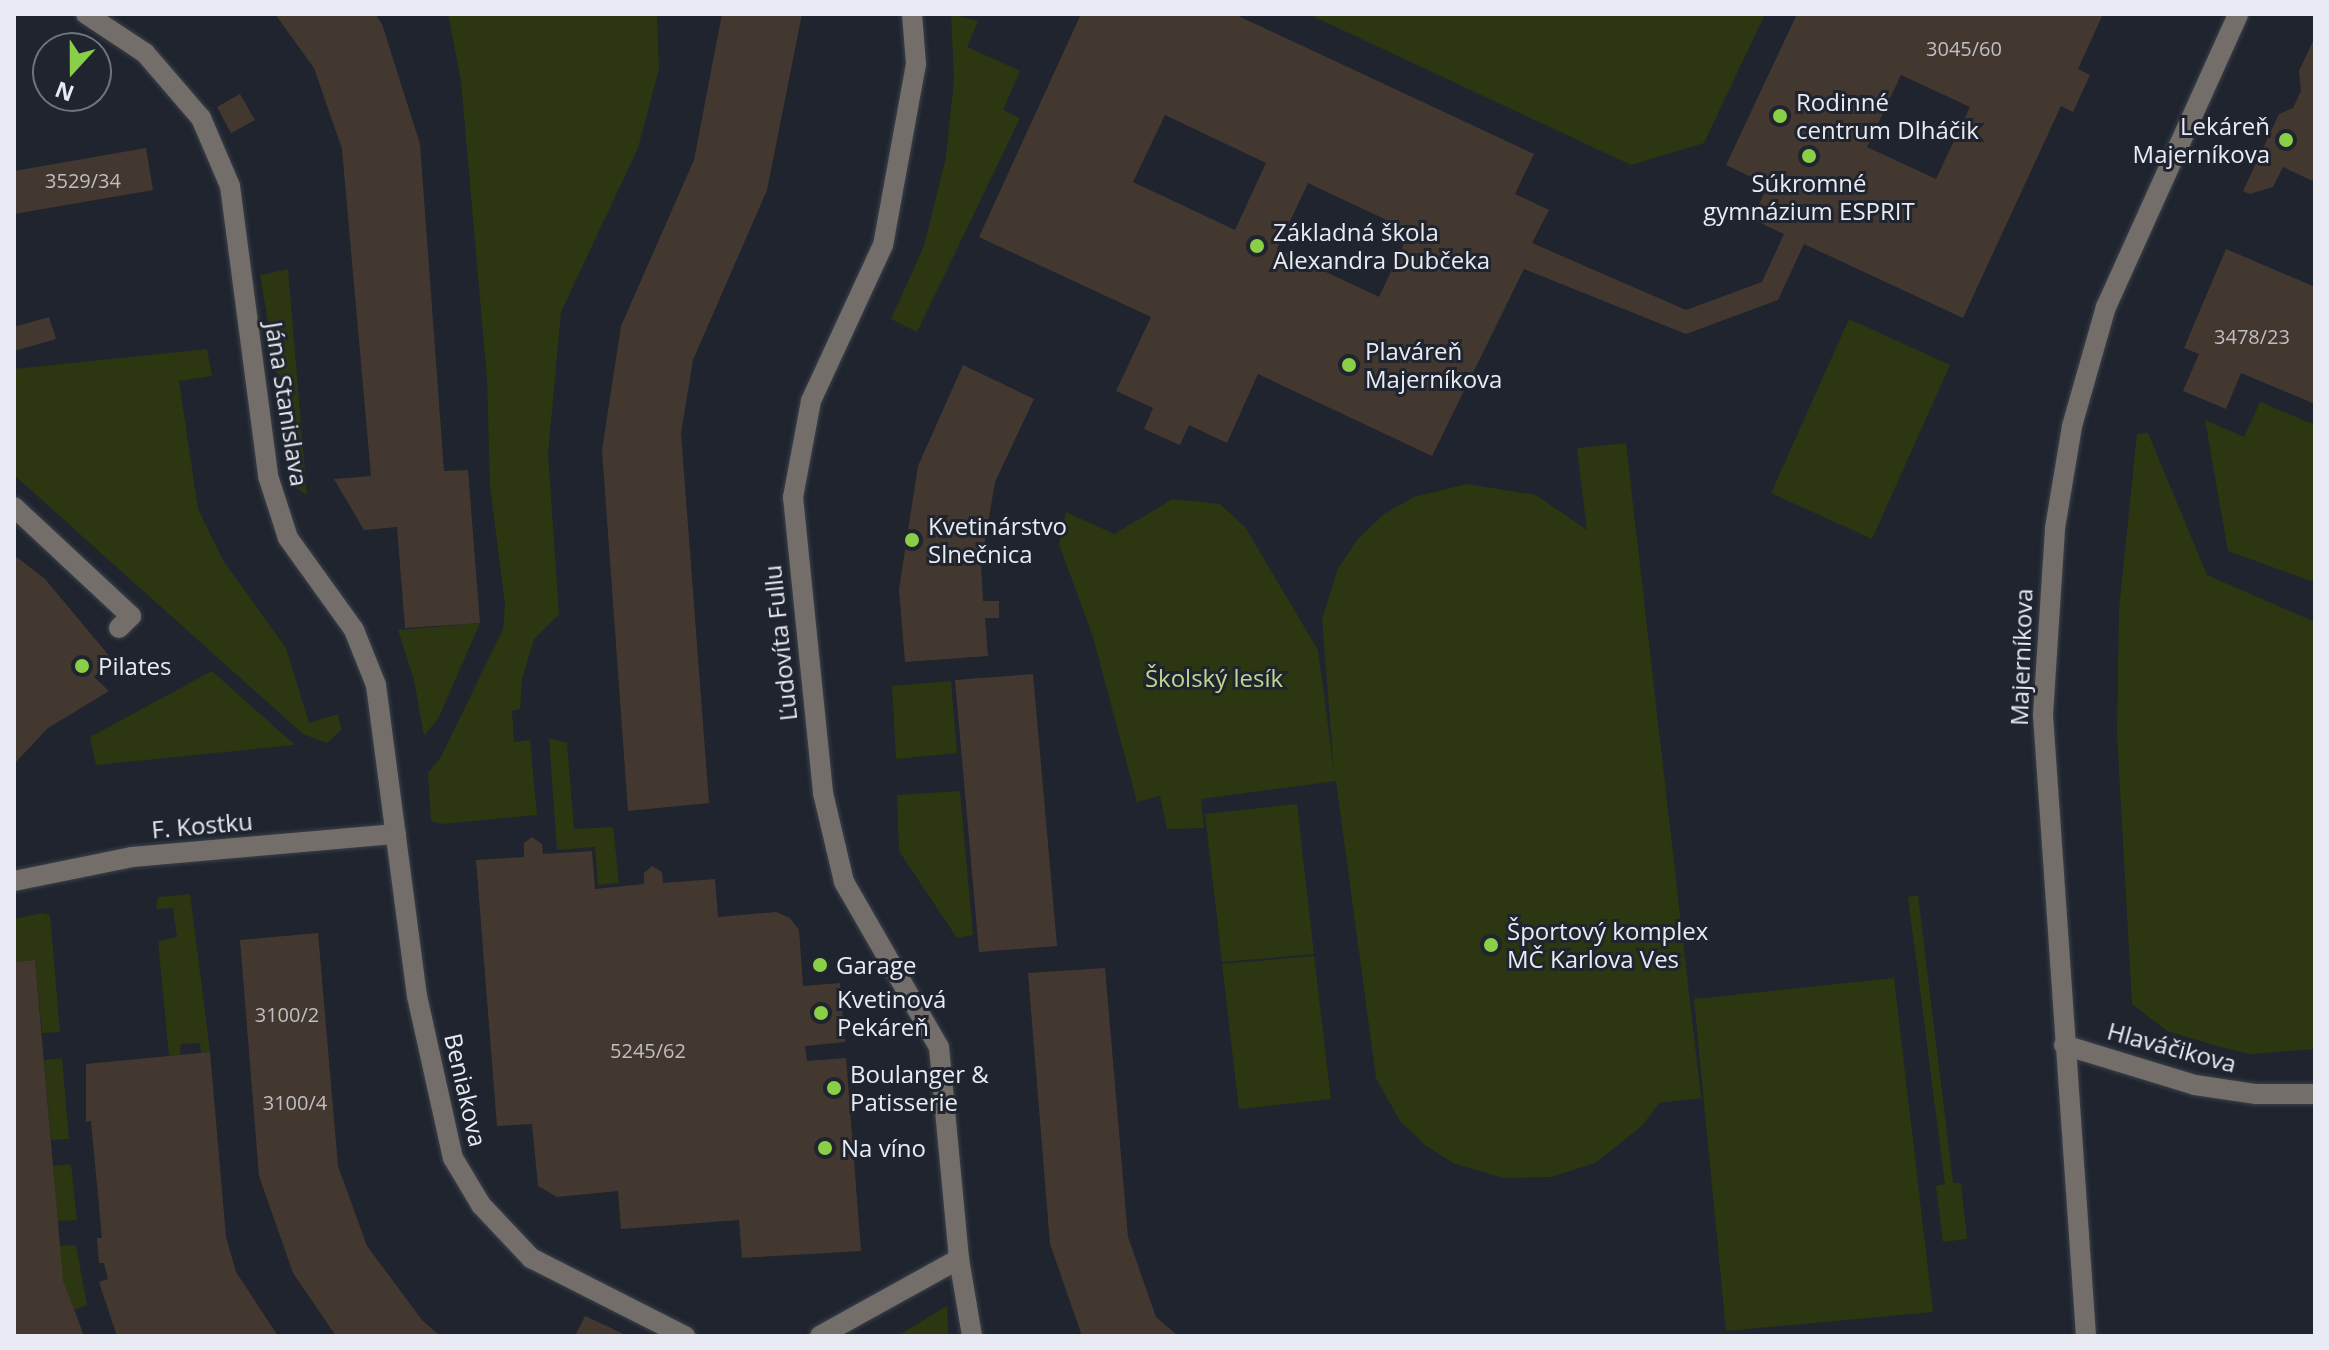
<!DOCTYPE html>
<meta charset="utf-8">
<style>
body{margin:0}
#map{position:relative;width:2329px;height:1350px;overflow:hidden;background:#1f242e;font-family:"Open Sans",sans-serif}
div>[style]{position:absolute}
[style*='--x']{left:calc(var(--x)*1px);top:calc(var(--y)*1px);width:calc(var(--w)*1px);rotate:calc(var(--a)*1deg)}
.green>*{inset:0;background:#2c3611}
.building>*{inset:0;background:#43382f}
.roads{filter:drop-shadow(0 0 2px #3b404a) drop-shadow(0 0 2px #3b404a)}
.minor>*{height:20px;margin:-10px;padding:0 10px;transform-origin:10px;border-radius:10px;background:#736e69}
.dots>*{width:22px;height:22px;translate:-50% -50%;box-sizing:border-box;border:4px solid #1f242e;border-radius:50%}
span{translate:-50% -50%;white-space:nowrap;text-align:center;line-height:1.15;-webkit-text-stroke:6px #1f242e;paint-order:stroke}
.number-label{font-size:20px;color:#bfbec2}
.number-label span{-webkit-text-stroke-width:0}
.poi-label{font-size:24px;color:#e8ebf3}
.left{translate:0 -50%;text-align:left}
.right{translate:-100% -50%;text-align:right}
.street-label{font-size:24px;color:#e8ebf3}
.park-label{font-size:24px;color:#c0d692}
.frame{position:absolute;inset:0;border:16px solid #e8ebf3;pointer-events:none}
.north{position:absolute;left:32px;top:32px;width:80px;height:80px;box-sizing:border-box;background:#1f242e;border:2px solid #6f747d;border-radius:50%;rotate:201deg;font-size:22px;font-weight:700;line-height:32px;text-align:center;color:#e8ebf3}
.north::after{content:'';display:block;margin:auto;width:28px;height:36px;background:#89cf48;clip-path:polygon(50% 0,100% 100%,50% 72%,0 100%)}
</style>
<div id="map">
<div class="green">
<i style="clip-path:polygon(448px 14px,657px 14px,659px 69px,638px 148px,561px 312px,548px 454px,559px 614px,534px 639px,522px 679px,520px 709px,512px 711px,514px 742px,530px 740px,537px 815px,441px 824px,431px 821px,428px 773px,441px 757px,503px 629px,505px 605px,490px 487px,487px 379px,461px 81px)"></i>
<i style="clip-path:polygon(951px 14px,978px 21px,967px 47px,1020px 71px,1003px 110px,1020px 118px,917px 332px,891px 319px,924px 246px,946px 157px,954px 79px)"></i>
<i style="clip-path:polygon(1308px 14px,1765px 14px,1704px 143px,1631px 165px)"></i>
<i style="clip-path:polygon(288px 269px,307px 495px,296px 488px,260px 275px)"></i>
<i style="clip-path:polygon(1849px 319px,1950px 365px,1872px 539px,1771px 493px)"></i>
<i style="clip-path:polygon(207px 349px,212px 376px,179px 381px,198px 509px,224px 562px,286px 648px,309px 723px,338px 714px,341px 730px,327px 743px,303px 734px,14px 475px,14px 369px)"></i>
<i style="clip-path:polygon(2260px 402px,2315px 425px,2315px 579px,2311px 581px,2228px 551px,2205px 420px,2244px 437px)"></i>
<i style="clip-path:polygon(2148px 433px,2207px 575px,2315px 622px,2315px 1049px,2250px 1054px,2217px 1046px,2167px 1031px,2132px 1004px,2117px 734px,2119px 609px,2137px 434px)"></i>
<i style="clip-path:polygon(1626px 443px,1701px 1098px,1659px 1103px,1642px 1126px,1595px 1163px,1551px 1177px,1503px 1178px,1453px 1163px,1425px 1145px,1400px 1121px,1376px 1078px,1336px 781px,1201px 799px,1204px 828px,1167px 829px,1160px 796px,1137px 802px,1093px 637px,1059px 544px,1066px 512px,1114px 534px,1173px 499px,1220px 504px,1245px 527px,1318px 650px,1334px 771px,1322px 619px,1338px 568px,1358px 539px,1384px 514px,1414px 497px,1467px 484px,1536px 495px,1587px 530px,1577px 448px)"></i>
<i style="clip-path:polygon(480px 623px,439px 717px,424px 736px,414px 680px,398px 630px)"></i>
<i style="clip-path:polygon(212px 671px,295px 745px,96px 765px,90px 737px)"></i>
<i style="clip-path:polygon(951px 681px,957px 753px,896px 759px,892px 686px)"></i>
<i style="clip-path:polygon(549px 738px,567px 743px,574px 829px,613px 827px,619px 883px,598px 885px,595px 847px,557px 850px)"></i>
<i style="clip-path:polygon(960px 791px,973px 935px,957px 938px,899px 851px,897px 795px)"></i>
<i style="clip-path:polygon(1297px 804px,1314px 954px,1222px 962px,1205px 814px)"></i>
<i style="clip-path:polygon(190px 894px,210px 1052px,201px 1053px,200px 1043px,181px 1044px,180px 1055px,169px 1056px,158px 941px,177px 937px,173px 908px,156px 909px,158px 897px)"></i>
<i style="clip-path:polygon(1918px 895px,1953px 1183px,1961px 1183px,1967px 1239px,1943px 1242px,1936px 1186px,1945px 1184px,1908px 897px)"></i>
<i style="clip-path:polygon(43px 913px,50px 915px,60px 1032px,42px 1033px,35px 960px,15px 962px,14px 919px)"></i>
<i style="clip-path:polygon(1314px 956px,1331px 1099px,1239px 1109px,1222px 964px)"></i>
<i style="clip-path:polygon(1894px 978px,1933px 1312px,1726px 1331px,1694px 999px)"></i>
<i style="clip-path:polygon(62px 1058px,69px 1139px,51px 1140px,44px 1060px)"></i>
<i style="clip-path:polygon(71px 1164px,77px 1220px,57px 1221px,53px 1166px)"></i>
<i style="clip-path:polygon(76px 1245px,87px 1305px,74px 1310px,63px 1280px,59px 1246px)"></i>
<i style="clip-path:polygon(947px 1306px,948px 1336px,897px 1336px)"></i>
</div>
<div class="building">
<i style="clip-path:polygon(275px 14px,375px 14px,382px 24px,420px 144px,444px 471px,468px 470px,480px 623px,405px 628px,397px 527px,364px 530px,334px 479px,371px 476px,342px 149px,314px 68px)"></i>
<i style="clip-path:polygon(722px 14px,802px 14px,767px 190px,693px 360px,681px 433px,709px 803px,628px 811px,602px 450px,621px 326px,694px 160px)"></i>
<i style="clip-path:polygon(evenodd,1081px 14px,1234px 14px,1534px 154px,1515px 194px,1549px 210px,1532px 243px,1686px 310px,1762px 282px,1784px 234px,1752px 219px,1768px 185px,1726px 165px,1797px 14px,2103px 14px,2078px 69px,2090px 75px,2073px 112px,2061px 106px,1963px 318px,1804px 244px,1778px 300px,1686px 334px,1524px 269px,1432px 456px,1258px 374px,1227px 443px,1189px 425px,1180px 445px,1144px 429px,1153px 408px,1116px 391px,1151px 317px,979px 237px,1081px 14px,1901px 75px,1970px 107px,1936px 179px,1867px 147px,1901px 75px,1081px 14px,1165px 115px,1266px 163px,1235px 230px,1133px 182px,1165px 115px,1081px 14px,1308px 183px,1410px 231px,1379px 297px,1277px 249px,1308px 183px)"></i>
<i style="clip-path:polygon(2315px 37px,2315px 182px,2283px 167px,2273px 187px,2250px 194px,2243px 191px,2279px 114px,2293px 108px,2301px 91px,2299px 71px)"></i>
<i style="clip-path:polygon(240px 94px,255px 120px,231px 133px,217px 107px)"></i>
<i style="clip-path:polygon(146px 148px,153px 190px,14px 214px,14px 171px)"></i>
<i style="clip-path:polygon(2226px 249px,2315px 287px,2315px 404px,2241px 373px,2226px 409px,2183px 391px,2199px 354px,2184px 348px)"></i>
<i style="clip-path:polygon(49px 317px,56px 339px,14px 351px,14px 327px)"></i>
<i style="clip-path:polygon(963px 365px,1034px 399px,995px 482px,981px 564px,983px 601px,999px 601px,999px 618px,985px 618px,988px 656px,905px 662px,899px 589px,918px 466px)"></i>
<i style="clip-path:polygon(14px 555px,45px 579px,111px 658px,94px 677px,109px 691px,48px 728px,14px 764px)"></i>
<i style="clip-path:polygon(1033px 674px,1057px 946px,979px 952px,955px 680px)"></i>
<i style="clip-path:polygon(532px 837px,542px 844px,543px 854px,592px 851px,595px 889px,644px 884px,644px 873px,652px 866px,662px 872px,663px 883px,715px 879px,718px 917px,776px 912px,790px 918px,799px 930px,803px 986px,840px 983px,845px 1042px,805px 1046px,807px 1061px,846px 1058px,861px 1251px,742px 1258px,739px 1220px,621px 1229px,618px 1191px,557px 1197px,538px 1186px,532px 1124px,497px 1126px,476px 860px,524px 857px,524px 843px)"></i>
<i style="clip-path:polygon(318px 933px,338px 1166px,367px 1246px,422px 1320px,440px 1336px,336px 1336px,293px 1273px,259px 1176px,240px 940px)"></i>
<i style="clip-path:polygon(35px 960px,63px 1280px,84px 1336px,14px 1336px,14px 962px)"></i>
<i style="clip-path:polygon(1105px 968px,1128px 1237px,1156px 1317px,1178px 1336px,1082px 1336px,1050px 1244px,1028px 973px)"></i>
<i style="clip-path:polygon(210px 1052px,226px 1237px,236px 1272px,278px 1336px,117px 1336px,99px 1282px,108px 1279px,104px 1263px,99px 1263px,97px 1238px,102px 1238px,91px 1121px,86px 1122px,86px 1064px)"></i>
<i style="clip-path:polygon(585px 1316px,609px 1327px,627px 1336px,575px 1336px)"></i>
</div>
<div class="roads">
<div class="minor">
<i style="--x:86;--y:14;--w:71;--a:33.5"></i>
<i style="--x:145;--y:53;--w:86;--a:49.3"></i>
<i style="--x:201;--y:118;--w:74;--a:66.9"></i>
<i style="--x:230;--y:186;--w:292;--a:82.5"></i>
<i style="--x:268;--y:476;--w:65;--a:72.1"></i>
<i style="--x:288;--y:538;--w:113;--a:54.3"></i>
<i style="--x:354;--y:630;--w:59;--a:68.2"></i>
<i style="--x:376;--y:685;--w:314;--a:82.5"></i>
<i style="--x:417;--y:996;--w:166;--a:77.5"></i>
<i style="--x:453;--y:1158;--w:55;--a:59.2"></i>
<i style="--x:481;--y:1205;--w:73;--a:46.7"></i>
<i style="--x:531;--y:1258;--w:173;--a:26.9"></i>
<i style="--x:912;--y:14;--w:50;--a:85.4"></i>
<i style="--x:916;--y:64;--w:184;--a:100.3"></i>
<i style="--x:883;--y:245;--w:172;--a:114.8"></i>
<i style="--x:811;--y:401;--w:98;--a:100.6"></i>
<i style="--x:793;--y:497;--w:298;--a:84.2"></i>
<i style="--x:823;--y:793;--w:91;--a:76.7"></i>
<i style="--x:844;--y:882;--w:190;--a:60.1"></i>
<i style="--x:939;--y:1047;--w:213;--a:84.6"></i>
<i style="--x:959;--y:1259;--w:78;--a:80.4"></i>
<i style="--x:14;--y:507;--w:160;--a:43"></i>
<i style="--x:131;--y:616;--w:17;--a:135"></i>
<i style="--x:14;--y:881;--w:120;--a:-11.5"></i>
<i style="--x:132;--y:857;--w:265;--a:-5"></i>
<i style="--x:2064;--y:1045;--w:137;--a:17"></i>
<i style="--x:2195;--y:1085;--w:62;--a:8.4"></i>
<i style="--x:2256;--y:1094;--w:59;--a:0"></i>
<i style="--x:820;--y:1336;--w:159;--a:-29"></i>
<i style="--x:2086;--y:1336;--w:622;--a:-93.96"></i>
<i style="--x:2043;--y:715;--w:187;--a:-86.3"></i>
<i style="--x:2055;--y:528;--w:103;--a:-80.5"></i>
<i style="--x:2072;--y:426;--w:124;--a:-74.1"></i>
<i style="--x:2106;--y:307;--w:321;--a:-65.7"></i>
</div>
</div>
<div class="dots">
<i style="left:1780px;top:116px;background:#89cf48"></i>
<i style="left:2286px;top:140px;background:#89cf48"></i>
<i style="left:1809px;top:156px;background:#89cf48"></i>
<i style="left:1257px;top:246px;background:#89cf48"></i>
<i style="left:1349px;top:365px;background:#89cf48"></i>
<i style="left:912px;top:540px;background:#89cf48"></i>
<i style="left:82px;top:666px;background:#89cf48"></i>
<i style="left:1491px;top:945px;background:#89cf48"></i>
<i style="left:820px;top:965px;background:#89cf48"></i>
<i style="left:821px;top:1013px;background:#89cf48"></i>
<i style="left:834px;top:1088px;background:#89cf48"></i>
<i style="left:825px;top:1148px;background:#89cf48"></i>
</div>
<div class="number-label">
<span style="left:1964px;top:48px">3045/60</span>
<span style="left:83px;top:180px">3529/34</span>
<span style="left:2252px;top:336px">3478/23</span>
<span style="left:287px;top:1014px">3100/2</span>
<span style="left:648px;top:1050px">5245/62</span>
<span style="left:295px;top:1102px">3100/4</span>
</div>
<div class="poi-label">
<span class="left" style="left:1796px;top:116px">Rodinné<br>centrum Dlháčik</span>
<span class="right" style="left:2270px;top:140px">Lekáreň<br>Majerníkova</span>
<span style="left:1809px;top:197px">Súkromné<br>gymnázium ESPRIT</span>
<span class="left" style="left:1273px;top:246px">Základná škola<br>Alexandra Dubčeka</span>
<span class="left" style="left:1365px;top:365px">Plaváreň<br>Majerníkova</span>
<span class="left" style="left:928px;top:540px">Kvetinárstvo<br>Slnečnica</span>
<span class="left" style="left:98px;top:666px">Pilates</span>
<span class="left" style="left:1507px;top:945px">Športový komplex<br>MČ Karlova Ves</span>
<span class="left" style="left:836px;top:965px">Garage</span>
<span class="left" style="left:837px;top:1013px">Kvetinová<br>Pekáreň</span>
<span class="left" style="left:850px;top:1088px">Boulanger &amp;<br>Patisserie</span>
<span class="left" style="left:841px;top:1148px">Na víno</span>
</div>
<div class="street-label">
<span style="left:287px;top:404px;rotate:81deg">Jána Stanislava</span>
<span style="left:780px;top:643px;rotate:-96deg">Ľudovíta Fullu</span>
<span style="left:2021px;top:657px;rotate:-88deg">Majerníkova</span>
<span style="left:202px;top:825px;rotate:-5deg">F. Kostku</span>
<span style="left:2172px;top:1047px;rotate:15deg">Hlaváčikova</span>
<span style="left:466px;top:1090px;rotate:77deg">Beniakova</span>
</div>
<div class="park-label">
<span style="left:1214px;top:678px">Školský lesík</span>
</div>
<div class="frame"></div>
<div class="north">N</div>
</div>
